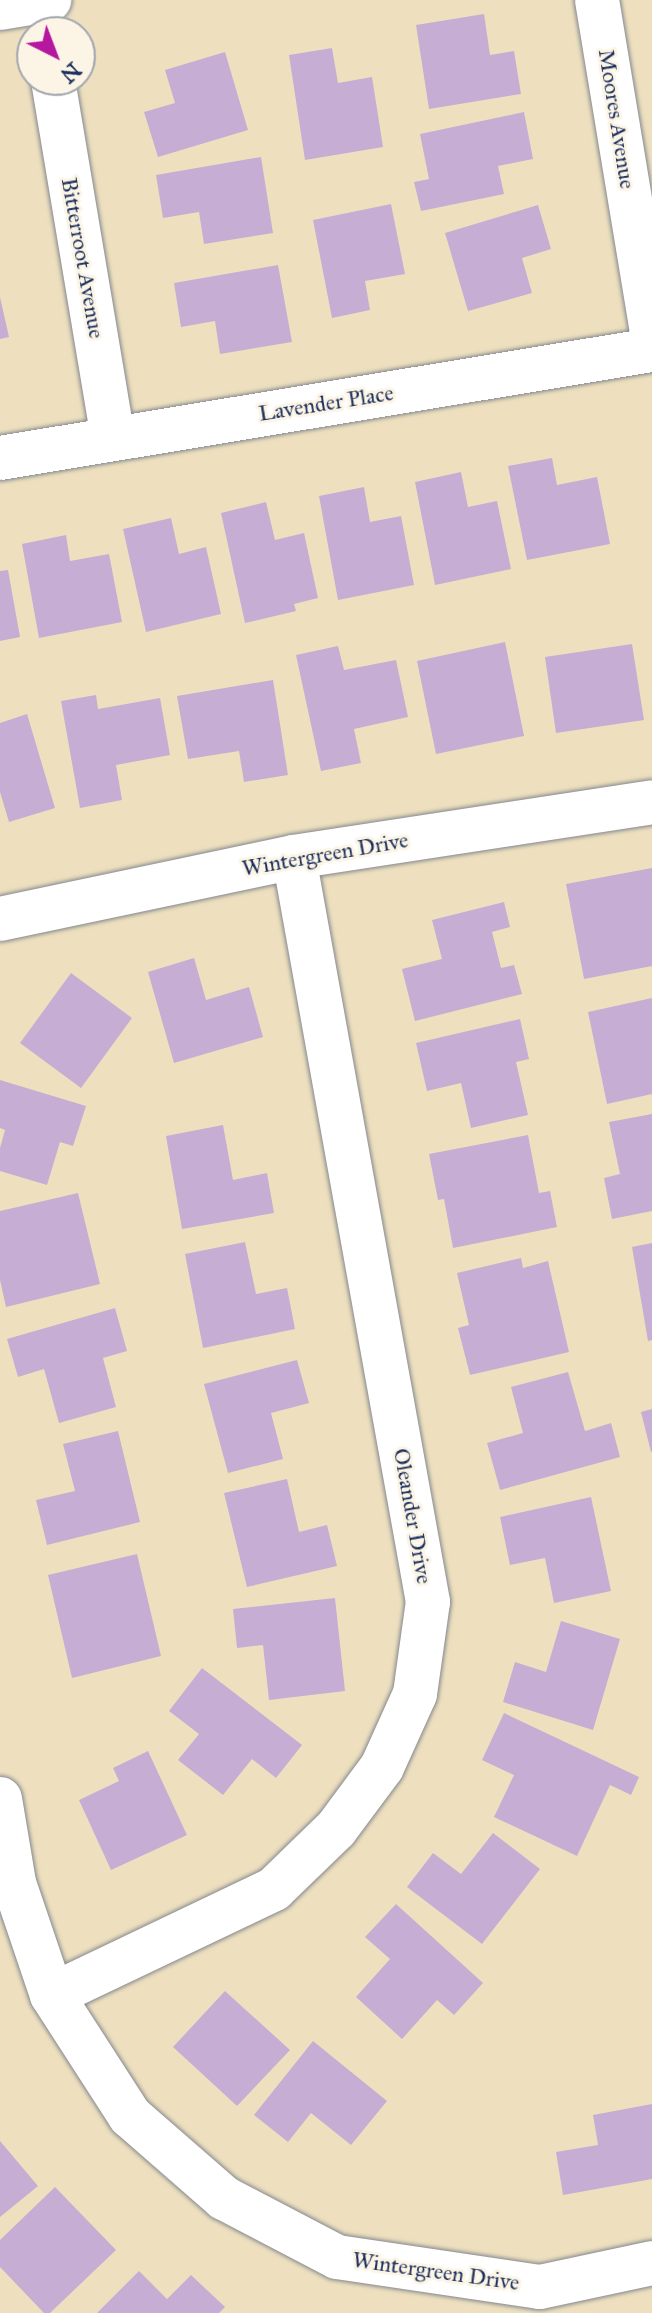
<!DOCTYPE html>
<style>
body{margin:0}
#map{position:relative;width:652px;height:2313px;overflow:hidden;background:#eee0bf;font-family:"IM FELL Great Primer",serif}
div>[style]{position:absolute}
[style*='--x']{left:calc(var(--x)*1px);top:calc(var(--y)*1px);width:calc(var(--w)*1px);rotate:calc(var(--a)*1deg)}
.building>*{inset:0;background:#c5add4}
.roads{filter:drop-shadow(0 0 2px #84888e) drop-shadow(0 0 2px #84888e)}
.minor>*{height:44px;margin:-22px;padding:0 22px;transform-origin:22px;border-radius:22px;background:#fff}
span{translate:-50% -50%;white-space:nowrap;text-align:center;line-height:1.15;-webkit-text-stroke:6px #fcf5e5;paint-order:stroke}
.street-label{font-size:22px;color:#1b2f5e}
.north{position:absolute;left:16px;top:16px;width:80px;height:80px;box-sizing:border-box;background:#fcf5e5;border:2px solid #a2a6af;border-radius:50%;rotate:138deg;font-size:22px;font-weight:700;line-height:32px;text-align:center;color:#1b2f5e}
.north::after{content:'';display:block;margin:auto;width:28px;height:36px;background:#b5179e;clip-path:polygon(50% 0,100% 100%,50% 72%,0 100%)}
</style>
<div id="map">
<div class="building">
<i style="clip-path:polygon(484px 14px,490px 55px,514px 51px,521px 94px,429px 109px,416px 25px)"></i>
<i style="clip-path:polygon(332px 48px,338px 83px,372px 77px,383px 147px,305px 160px,289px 55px)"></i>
<i style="clip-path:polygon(225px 52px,248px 130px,158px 157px,144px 112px,175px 103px,165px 70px)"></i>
<i style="clip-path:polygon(524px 112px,533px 159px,498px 166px,504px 194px,421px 211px,414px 182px,429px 179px,420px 134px)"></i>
<i style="clip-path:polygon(261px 157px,273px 233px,204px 244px,199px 212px,163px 218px,156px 175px)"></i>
<i style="clip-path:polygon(391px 204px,405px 274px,365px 281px,370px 310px,332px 318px,313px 220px)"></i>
<i style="clip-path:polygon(538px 205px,551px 249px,522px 258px,532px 293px,468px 311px,445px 233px)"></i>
<i style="clip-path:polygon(278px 265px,292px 342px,220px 354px,215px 321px,181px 327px,174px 283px)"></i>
<i style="clip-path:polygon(0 297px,9px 337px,0 339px)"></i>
<i style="clip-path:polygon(552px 458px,557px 485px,597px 477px,610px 544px,527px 560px,508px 466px)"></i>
<i style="clip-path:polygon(461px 472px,468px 507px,497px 501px,511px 569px,435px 585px,415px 482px)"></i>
<i style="clip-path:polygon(364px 487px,370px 522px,401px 516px,414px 585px,338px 600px,319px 496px)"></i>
<i style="clip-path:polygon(266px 502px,275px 540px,304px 533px,318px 598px,294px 604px,296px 611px,245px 623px,221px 513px)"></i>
<i style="clip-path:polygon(171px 518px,179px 554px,206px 547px,221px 614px,146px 632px,123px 529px)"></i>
<i style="clip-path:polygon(66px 535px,70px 561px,109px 554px,122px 622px,39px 638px,22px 544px)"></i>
<i style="clip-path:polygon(8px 570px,20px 637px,0 641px,0 571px)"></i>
<i style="clip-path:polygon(505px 642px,524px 736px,436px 754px,417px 661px)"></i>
<i style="clip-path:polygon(632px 644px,644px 720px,556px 733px,545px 657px)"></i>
<i style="clip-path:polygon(338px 646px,344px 670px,396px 660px,408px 717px,354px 729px,361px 763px,321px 771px,296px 655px)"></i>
<i style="clip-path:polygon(273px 680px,288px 775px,244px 782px,239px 751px,188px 759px,177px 696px)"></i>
<i style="clip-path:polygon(96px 695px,98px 709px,160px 698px,170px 755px,116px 765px,122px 800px,80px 808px,61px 701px)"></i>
<i style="clip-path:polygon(27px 714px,55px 808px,9px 822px,0 792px,0 723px)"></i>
<i style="clip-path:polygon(652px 868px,652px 966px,584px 979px,566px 884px)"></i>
<i style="clip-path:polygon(504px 902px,510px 927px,492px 932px,501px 968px,514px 965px,522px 994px,415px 1021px,402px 969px,442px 959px,432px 920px)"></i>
<i style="clip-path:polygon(194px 958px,206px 1000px,249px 987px,263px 1037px,174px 1063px,148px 972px)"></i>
<i style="clip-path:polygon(71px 973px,132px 1018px,81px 1088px,20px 1043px)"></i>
<i style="clip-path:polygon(652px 998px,652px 1094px,607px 1104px,588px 1012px)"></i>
<i style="clip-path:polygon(520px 1019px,529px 1059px,516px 1062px,528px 1115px,471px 1128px,461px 1083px,427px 1091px,416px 1043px)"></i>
<i style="clip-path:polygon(0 1080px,86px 1106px,73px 1146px,60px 1142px,47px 1185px,0 1171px,0 1148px,5px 1130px,0 1128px)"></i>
<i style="clip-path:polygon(652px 1114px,652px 1211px,612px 1219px,604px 1178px,620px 1174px,609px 1122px)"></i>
<i style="clip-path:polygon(223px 1125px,233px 1180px,267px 1173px,274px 1213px,182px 1229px,166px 1136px)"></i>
<i style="clip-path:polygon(528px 1135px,539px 1193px,550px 1191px,557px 1227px,453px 1248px,444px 1199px,438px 1200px,429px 1154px)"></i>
<i style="clip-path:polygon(78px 1193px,100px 1284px,6px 1307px,0 1280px,0 1211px)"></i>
<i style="clip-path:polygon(245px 1242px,256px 1294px,287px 1288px,295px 1329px,203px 1348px,185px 1254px)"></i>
<i style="clip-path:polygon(652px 1243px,652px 1340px,648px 1341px,632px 1247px)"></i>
<i style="clip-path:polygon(521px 1258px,523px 1268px,548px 1261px,569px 1352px,470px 1375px,458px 1328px,469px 1325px,457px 1273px)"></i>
<i style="clip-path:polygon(115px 1308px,127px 1351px,103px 1358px,116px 1407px,59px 1423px,44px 1369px,18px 1377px,7px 1339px)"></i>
<i style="clip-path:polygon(297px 1360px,309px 1403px,271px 1413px,283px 1459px,228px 1473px,204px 1384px)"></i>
<i style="clip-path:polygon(568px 1372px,585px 1431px,611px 1423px,620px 1457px,500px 1490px,487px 1443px,523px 1433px,511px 1387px)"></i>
<i style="clip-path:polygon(652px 1409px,652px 1452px,651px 1452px,641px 1412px)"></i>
<i style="clip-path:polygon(118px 1431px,140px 1522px,47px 1545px,36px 1500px,75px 1491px,63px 1444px)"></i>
<i style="clip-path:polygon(287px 1479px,299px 1532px,327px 1525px,337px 1566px,247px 1587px,224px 1493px)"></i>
<i style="clip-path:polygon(591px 1497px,611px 1591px,554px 1603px,545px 1558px,510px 1565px,500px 1517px)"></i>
<i style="clip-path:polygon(137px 1554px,161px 1656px,72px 1678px,48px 1575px)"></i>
<i style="clip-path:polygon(335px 1598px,345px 1691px,269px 1700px,263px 1645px,237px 1648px,233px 1609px)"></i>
<i style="clip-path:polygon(561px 1621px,620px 1639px,593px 1730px,503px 1702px,515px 1662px,546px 1672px)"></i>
<i style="clip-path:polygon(202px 1668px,302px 1745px,276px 1778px,252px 1759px,223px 1795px,178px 1760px,199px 1734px,169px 1711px)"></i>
<i style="clip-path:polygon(504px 1713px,639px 1777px,631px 1795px,610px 1785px,577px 1856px,494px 1817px,514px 1775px,482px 1760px)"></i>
<i style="clip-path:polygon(148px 1751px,187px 1835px,111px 1870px,79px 1800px,119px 1781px,113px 1768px)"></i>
<i style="clip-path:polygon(493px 1833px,540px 1869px,482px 1944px,407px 1887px,433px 1853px,461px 1874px)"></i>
<i style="clip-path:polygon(396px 1904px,483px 1983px,454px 2015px,437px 2000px,402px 2039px,356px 1997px,390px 1959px,365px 1937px)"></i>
<i style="clip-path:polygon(225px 1991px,290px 2050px,237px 2106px,173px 2047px)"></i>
<i style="clip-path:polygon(313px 2041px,387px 2101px,351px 2145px,311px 2113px,288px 2142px,254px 2115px)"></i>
<i style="clip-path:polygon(652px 2104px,652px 2179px,563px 2195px,556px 2152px,598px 2145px,593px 2115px)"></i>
<i style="clip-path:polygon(0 2141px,38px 2186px,0 2217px)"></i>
<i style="clip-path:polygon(55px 2187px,116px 2250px,50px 2313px,44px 2313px,0 2267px,0 2240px)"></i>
<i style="clip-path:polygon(139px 2271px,167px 2299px,191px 2275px,225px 2307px,219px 2313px,97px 2313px)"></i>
</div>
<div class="roads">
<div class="minor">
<i style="--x:597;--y:0;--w:337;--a:80.6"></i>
<i style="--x:0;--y:8;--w:50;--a:-9.3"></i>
<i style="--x:53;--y:80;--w:362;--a:80.5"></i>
<i style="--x:0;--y:458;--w:661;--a:-9.41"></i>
<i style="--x:0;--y:919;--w:300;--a:-11.9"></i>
<i style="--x:294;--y:857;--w:362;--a:-8.7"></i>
<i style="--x:0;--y:1799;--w:85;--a:80.5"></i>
<i style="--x:14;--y:1883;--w:118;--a:71.3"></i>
<i style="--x:52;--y:1995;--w:144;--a:57.2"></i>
<i style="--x:130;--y:2116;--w:125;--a:41.1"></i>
<i style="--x:224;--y:2198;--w:127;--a:27.6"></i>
<i style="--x:337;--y:2257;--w:205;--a:8.4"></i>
<i style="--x:540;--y:2287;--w:115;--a:-12.1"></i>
<i style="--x:52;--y:1995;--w:246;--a:-25.5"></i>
<i style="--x:274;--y:1889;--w:86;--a:-44.1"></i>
<i style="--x:336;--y:1829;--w:77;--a:-53.4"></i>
<i style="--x:382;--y:1767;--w:80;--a:-65.7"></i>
<i style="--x:415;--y:1694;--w:93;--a:-82"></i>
<i style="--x:428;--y:1602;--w:757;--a:-100.2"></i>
</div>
</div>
<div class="street-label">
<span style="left:617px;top:119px;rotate:81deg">Moores Avenue</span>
<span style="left:83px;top:258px;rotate:80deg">Bitterroot Avenue</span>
<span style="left:326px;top:403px;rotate:-9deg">Lavender Place</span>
<span style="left:325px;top:854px;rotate:-10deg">Wintergreen Drive</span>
<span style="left:413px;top:1516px;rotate:80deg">Oleander Drive</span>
<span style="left:436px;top:2271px;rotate:8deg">Wintergreen Drive</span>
</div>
<div class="north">N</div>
</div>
